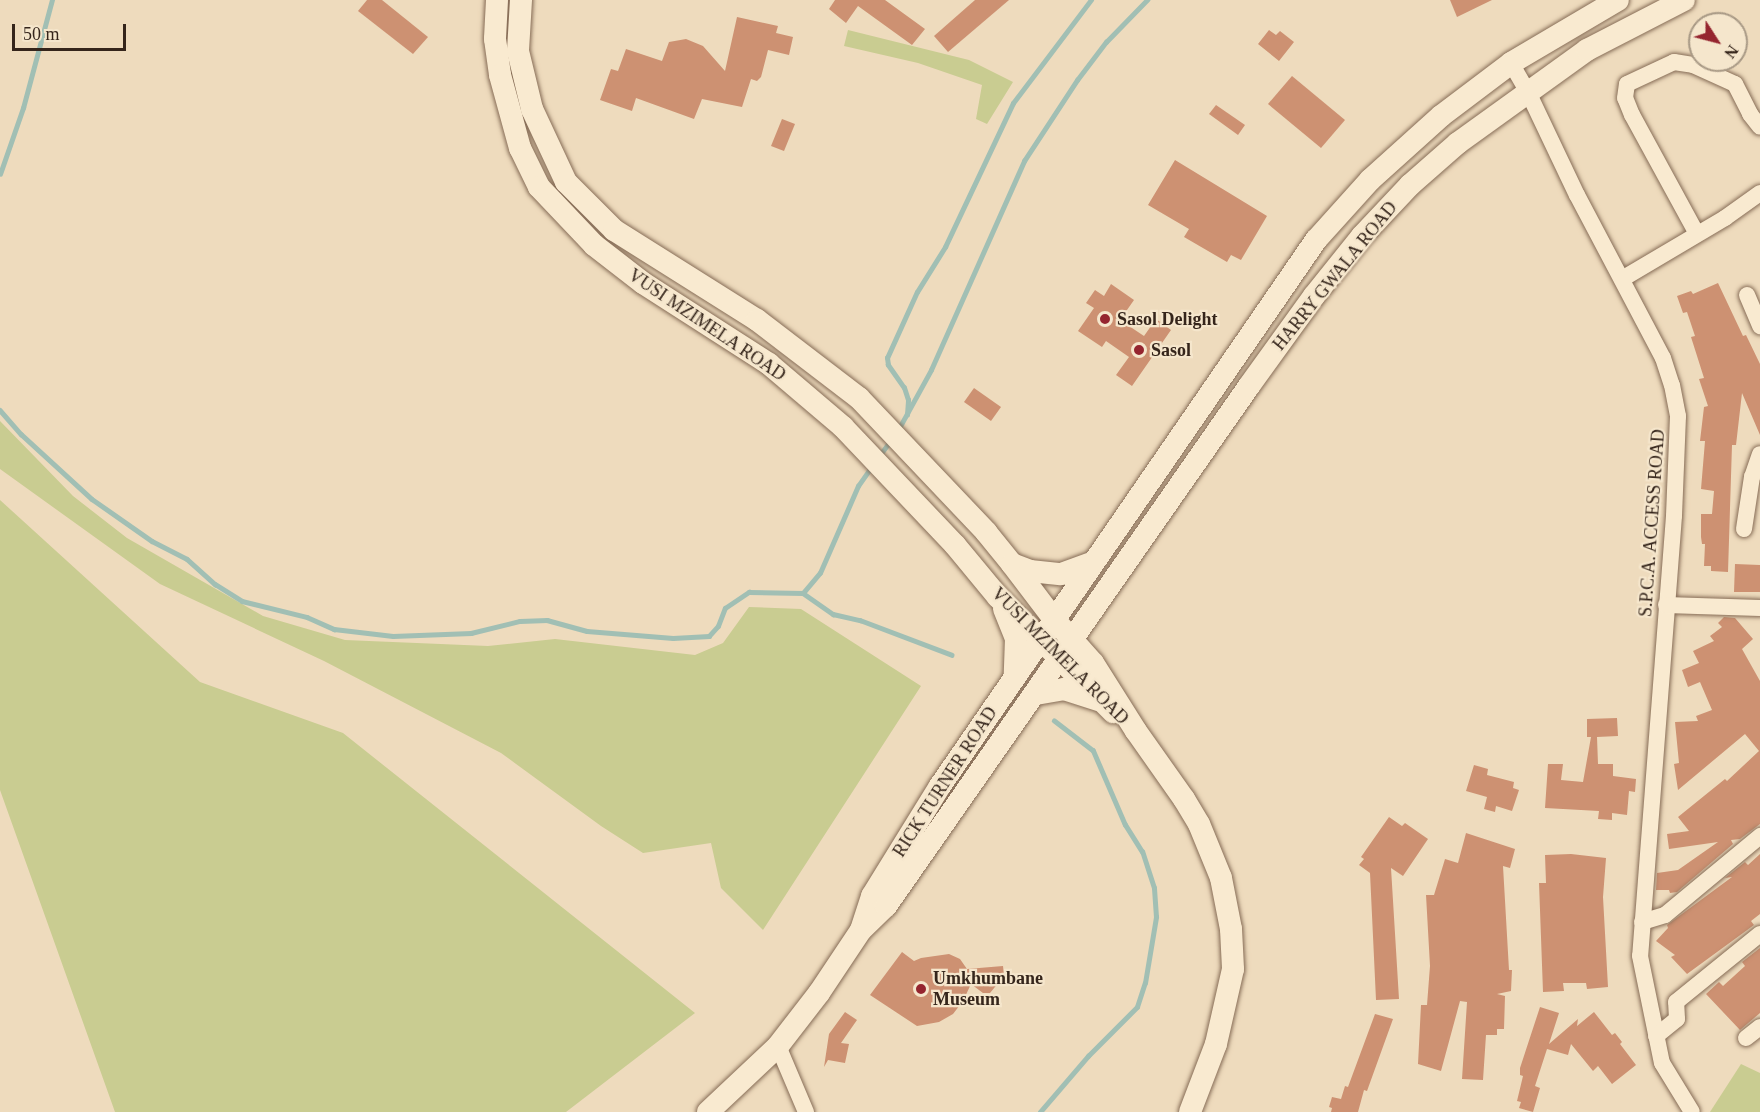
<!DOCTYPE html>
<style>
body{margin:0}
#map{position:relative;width:1760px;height:1112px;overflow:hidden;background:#eedbbd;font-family:Georgia,serif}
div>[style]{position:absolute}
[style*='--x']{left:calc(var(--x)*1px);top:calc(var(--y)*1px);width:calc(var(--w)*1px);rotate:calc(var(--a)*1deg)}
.green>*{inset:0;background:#c9cc91}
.stream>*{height:4.5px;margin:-2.25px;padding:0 2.25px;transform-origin:2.25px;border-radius:2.25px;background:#a1bfb4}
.building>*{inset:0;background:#cd9172}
.roads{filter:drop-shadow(0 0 2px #866c56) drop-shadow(0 0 2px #866c56)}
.minor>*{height:16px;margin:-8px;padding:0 8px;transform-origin:8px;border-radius:8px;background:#f9ead0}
.secondary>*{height:22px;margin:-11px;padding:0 11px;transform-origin:11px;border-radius:11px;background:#f9ead0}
.dots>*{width:16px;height:16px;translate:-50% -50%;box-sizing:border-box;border:3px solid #f5e6cc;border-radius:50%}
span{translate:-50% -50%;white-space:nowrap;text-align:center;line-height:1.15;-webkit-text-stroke:4.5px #f5e6cc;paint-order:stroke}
.street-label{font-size:18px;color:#35251b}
.poi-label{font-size:18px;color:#35251b;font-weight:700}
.left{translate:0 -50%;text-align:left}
.north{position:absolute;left:1688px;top:12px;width:60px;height:60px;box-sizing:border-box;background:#f5e6cc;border:2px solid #a89985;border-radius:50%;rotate:126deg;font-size:16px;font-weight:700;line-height:24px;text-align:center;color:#35251b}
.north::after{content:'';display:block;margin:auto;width:21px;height:27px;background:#95252f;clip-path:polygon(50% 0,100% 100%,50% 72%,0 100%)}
.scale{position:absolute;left:12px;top:24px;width:114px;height:27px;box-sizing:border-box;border:3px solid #35251b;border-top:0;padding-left:8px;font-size:18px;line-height:21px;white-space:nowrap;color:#35251b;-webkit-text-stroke:4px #f5e6cc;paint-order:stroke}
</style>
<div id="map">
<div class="green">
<i style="clip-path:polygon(848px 30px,969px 60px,1013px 82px,987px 124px,976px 119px,982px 85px,918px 63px,844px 46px)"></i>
<i style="clip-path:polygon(0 421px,73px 496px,127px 538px,263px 616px,345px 640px,488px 646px,555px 639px,695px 655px,723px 643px,749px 607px,801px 609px,921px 686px,763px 930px,721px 888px,711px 843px,643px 853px,601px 826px,501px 753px,324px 661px,160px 584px,0 469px)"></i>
<i style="clip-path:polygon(0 500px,200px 682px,343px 733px,695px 1013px,566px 1112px,115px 1112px,0 790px)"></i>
<i style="clip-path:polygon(1741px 1064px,1760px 1073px,1760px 1112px,1710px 1112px)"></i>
</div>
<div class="stream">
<i style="--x:0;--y:174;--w:70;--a:-70.8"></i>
<i style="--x:23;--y:108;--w:112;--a:-75"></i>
<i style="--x:0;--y:410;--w:32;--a:49"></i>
<i style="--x:21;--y:434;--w:96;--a:42.5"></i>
<i style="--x:92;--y:499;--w:73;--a:35"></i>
<i style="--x:152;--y:541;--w:39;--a:27"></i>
<i style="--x:187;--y:559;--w:38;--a:42"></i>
<i style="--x:215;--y:584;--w:32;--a:32"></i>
<i style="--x:242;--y:601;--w:67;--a:13.8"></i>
<i style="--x:307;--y:617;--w:30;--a:24"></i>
<i style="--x:334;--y:629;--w:59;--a:6.8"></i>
<i style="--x:393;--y:636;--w:78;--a:-2.2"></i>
<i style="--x:471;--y:633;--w:50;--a:-13.8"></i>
<i style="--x:520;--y:621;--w:27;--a:-2"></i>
<i style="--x:547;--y:620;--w:41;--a:15.4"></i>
<i style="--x:587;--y:631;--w:86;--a:4.7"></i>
<i style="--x:673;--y:638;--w:36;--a:-3"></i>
<i style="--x:709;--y:636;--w:13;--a:-48"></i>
<i style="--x:718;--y:626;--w:19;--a:-69"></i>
<i style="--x:725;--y:608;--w:29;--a:-34"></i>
<i style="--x:749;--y:592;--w:54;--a:1.1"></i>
<i style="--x:803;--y:593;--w:26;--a:-50"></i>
<i style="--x:820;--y:573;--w:95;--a:-66.4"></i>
<i style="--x:858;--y:486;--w:24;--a:-55"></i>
<i style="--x:907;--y:415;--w:15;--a:-86"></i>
<i style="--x:908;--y:400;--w:13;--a:-108"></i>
<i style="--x:904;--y:388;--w:28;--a:-125"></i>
<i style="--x:888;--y:365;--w:7;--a:-98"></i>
<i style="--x:887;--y:358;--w:72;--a:-65.6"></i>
<i style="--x:917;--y:292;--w:53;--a:-58.1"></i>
<i style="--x:945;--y:247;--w:159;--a:-64.7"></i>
<i style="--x:1013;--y:103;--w:129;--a:-52.9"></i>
<i style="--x:898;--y:430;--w:68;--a:-61.2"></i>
<i style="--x:931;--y:370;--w:229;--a:-66"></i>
<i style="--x:1024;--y:161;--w:97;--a:-56.8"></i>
<i style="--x:1077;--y:80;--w:48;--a:-52.7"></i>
<i style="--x:1106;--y:42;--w:59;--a:-45.7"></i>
<i style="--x:880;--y:455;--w:19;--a:-54"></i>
<i style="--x:803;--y:593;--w:37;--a:35"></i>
<i style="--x:833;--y:614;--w:28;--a:13"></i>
<i style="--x:860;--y:620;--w:98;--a:20.8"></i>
<i style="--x:1040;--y:1112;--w:74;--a:-49.4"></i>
<i style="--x:1088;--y:1056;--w:69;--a:-45"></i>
<i style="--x:1137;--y:1007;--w:25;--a:-72"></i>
<i style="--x:1145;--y:983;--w:67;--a:-80.5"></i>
<i style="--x:1156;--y:917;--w:29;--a:-94"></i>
<i style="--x:1154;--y:888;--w:38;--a:-108"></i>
<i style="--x:1142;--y:852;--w:32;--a:-122"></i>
<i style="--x:1125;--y:825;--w:81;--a:-113.4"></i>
<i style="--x:1093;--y:751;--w:49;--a:-142.4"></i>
</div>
<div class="building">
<i style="clip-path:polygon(367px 0,382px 0,428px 37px,413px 54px,358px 11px)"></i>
<i style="clip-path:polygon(835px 0,885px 0,925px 29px,912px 45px,858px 6px,846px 23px,829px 9px)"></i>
<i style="clip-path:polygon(975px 0,1009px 0,948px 52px,934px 36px)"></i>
<i style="clip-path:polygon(1450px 0,1492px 0,1457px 17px)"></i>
<i style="clip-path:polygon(737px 17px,778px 26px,776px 33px,793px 37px,789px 55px,768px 50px,761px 77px,757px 81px,751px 79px,742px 107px,702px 99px,694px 119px,636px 98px,632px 111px,600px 100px,611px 69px,618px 71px,626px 49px,662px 61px,669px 42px,686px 39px,703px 46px,725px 71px)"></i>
<i style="clip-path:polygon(1269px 30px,1276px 35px,1280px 31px,1294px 42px,1279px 61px,1258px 44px)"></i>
<i style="clip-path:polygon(1292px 76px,1345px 120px,1321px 148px,1268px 104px)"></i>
<i style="clip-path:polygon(1216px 105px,1245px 125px,1238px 135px,1209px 114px)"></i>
<i style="clip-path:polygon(782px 119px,795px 124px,784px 151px,771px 146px)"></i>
<i style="clip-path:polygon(1175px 160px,1267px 216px,1241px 260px,1231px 255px,1227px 262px,1184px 237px,1189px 229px,1148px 205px)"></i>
<i style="clip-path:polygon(1718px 283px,1743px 336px,1746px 335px,1760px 364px,1760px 435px,1742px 393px,1736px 445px,1732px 445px,1728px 572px,1711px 571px,1711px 566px,1704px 566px,1705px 544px,1702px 544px,1701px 537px,1701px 514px,1712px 514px,1714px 491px,1701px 489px,1705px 441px,1700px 441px,1704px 407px,1708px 406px,1699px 379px,1704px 378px,1691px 337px,1695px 336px,1687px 312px,1683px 313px,1677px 296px,1691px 291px,1693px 294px)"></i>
<i style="clip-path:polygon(1111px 284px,1134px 300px,1120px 320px,1144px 336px,1156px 319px,1171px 330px,1132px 386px,1116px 375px,1129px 357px,1106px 341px,1102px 347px,1078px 331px,1094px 308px,1086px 303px,1095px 290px,1104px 296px)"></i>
<i style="clip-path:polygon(974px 388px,1001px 407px,991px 421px,964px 402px)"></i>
<i style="clip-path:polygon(1735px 564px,1760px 565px,1760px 592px,1734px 592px)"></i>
<i style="clip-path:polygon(1724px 617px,1735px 618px,1753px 639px,1742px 649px,1760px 681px,1760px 824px,1740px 839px,1731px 840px,1733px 844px,1677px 892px,1670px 893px,1669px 890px,1656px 890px,1657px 873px,1678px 870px,1718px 842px,1669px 849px,1667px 834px,1689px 831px,1678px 817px,1725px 779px,1727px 781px,1759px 751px,1745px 734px,1678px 790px,1674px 764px,1679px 763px,1675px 722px,1698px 721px,1696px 716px,1712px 710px,1700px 682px,1688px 687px,1682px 670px,1699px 663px,1693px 651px,1714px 641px,1710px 636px,1722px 627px,1718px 623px)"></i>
<i style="clip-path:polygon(1617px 718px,1618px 736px,1597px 737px,1598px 764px,1613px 764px,1613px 776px,1636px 779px,1635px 792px,1629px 791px,1627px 815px,1612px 813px,1612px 820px,1598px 819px,1599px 811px,1545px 808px,1548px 764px,1563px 764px,1561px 780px,1583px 782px,1591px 737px,1587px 737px,1587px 719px)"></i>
<i style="clip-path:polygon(1474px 765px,1488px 769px,1487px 775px,1514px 782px,1513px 788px,1519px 790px,1512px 811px,1496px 806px,1495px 812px,1484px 809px,1487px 797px,1466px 791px)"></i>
<i style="clip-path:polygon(1389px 817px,1402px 826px,1405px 823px,1428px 839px,1403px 876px,1391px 868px,1399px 999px,1376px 1000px,1370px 873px,1359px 865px,1364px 859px,1361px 857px)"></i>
<i style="clip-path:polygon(1466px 833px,1515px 849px,1510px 868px,1503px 866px,1509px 970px,1512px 970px,1511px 991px,1497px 994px,1505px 996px,1504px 1029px,1497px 1029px,1497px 1035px,1486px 1035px,1483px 1080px,1462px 1079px,1467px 1002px,1460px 1001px,1441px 1071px,1418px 1064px,1421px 1005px,1427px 1005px,1430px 966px,1426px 895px,1434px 895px,1445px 859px,1458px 863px)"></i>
<i style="clip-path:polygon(1571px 854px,1606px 858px,1603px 897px,1608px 987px,1587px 989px,1586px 983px,1563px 983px,1564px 991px,1543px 992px,1539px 883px,1546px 883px,1545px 855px)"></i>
<i style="clip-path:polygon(1760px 854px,1760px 914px,1751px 921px,1754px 925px,1687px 974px,1671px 957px,1675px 955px,1656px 941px,1668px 928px,1667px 925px,1732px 877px,1725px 878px,1745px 862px,1748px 865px)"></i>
<i style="clip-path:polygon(1760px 948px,1760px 1013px,1740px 1030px,1706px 994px,1719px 982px,1723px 986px,1745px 966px,1742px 962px)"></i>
<i style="clip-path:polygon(902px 952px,914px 961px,921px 958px,949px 954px,960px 959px,967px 969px,1003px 966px,1004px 976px,990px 993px,983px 993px,971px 984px,963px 1001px,953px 1014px,939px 1022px,917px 1026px,870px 995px)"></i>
<i style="clip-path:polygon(1540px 1007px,1559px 1013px,1549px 1044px,1578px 1019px,1577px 1026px,1594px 1012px,1612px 1035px,1615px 1033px,1622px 1042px,1620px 1044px,1636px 1065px,1612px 1084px,1598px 1066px,1593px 1071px,1571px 1044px,1568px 1055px,1547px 1049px,1535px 1086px,1540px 1088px,1533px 1112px,1519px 1108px,1521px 1102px,1517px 1101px,1523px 1076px,1520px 1075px,1520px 1068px)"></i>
<i style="clip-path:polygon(845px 1012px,857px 1020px,841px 1043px,849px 1044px,845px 1063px,828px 1060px,824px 1067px,829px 1034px)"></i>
<i style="clip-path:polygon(1375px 1014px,1393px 1019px,1367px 1091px,1364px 1090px,1358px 1112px,1331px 1112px,1332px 1108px,1329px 1107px,1332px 1097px,1341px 1099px,1345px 1086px,1348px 1087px)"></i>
</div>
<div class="roads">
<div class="minor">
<i style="--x:1511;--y:63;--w:34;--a:60"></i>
<i style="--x:1528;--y:92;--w:114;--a:64.6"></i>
<i style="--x:1577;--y:195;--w:184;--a:62.2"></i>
<i style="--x:1663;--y:358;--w:28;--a:72"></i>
<i style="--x:1672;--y:385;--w:32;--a:79"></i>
<i style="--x:1678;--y:416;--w:100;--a:92.3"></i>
<i style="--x:1674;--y:516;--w:441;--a:94.4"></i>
<i style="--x:1640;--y:956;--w:109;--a:78.4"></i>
<i style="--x:1662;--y:1063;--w:57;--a:58.5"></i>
<i style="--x:1697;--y:234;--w:136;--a:-118.6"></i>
<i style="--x:1632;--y:115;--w:18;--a:-112"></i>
<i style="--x:1625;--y:98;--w:14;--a:-82"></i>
<i style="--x:1627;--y:84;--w:52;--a:-25.1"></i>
<i style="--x:1674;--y:62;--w:19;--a:9"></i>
<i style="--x:1693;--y:65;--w:46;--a:24.3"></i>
<i style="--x:1735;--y:84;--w:34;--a:63"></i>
<i style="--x:1750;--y:114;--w:16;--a:52"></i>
<i style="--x:1622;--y:279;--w:120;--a:-30.6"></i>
<i style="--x:1725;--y:218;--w:43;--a:-35.5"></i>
<i style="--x:1747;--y:295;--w:34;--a:67"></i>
<i style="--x:1744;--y:529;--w:53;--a:-81.3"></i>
<i style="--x:1752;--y:477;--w:24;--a:-71"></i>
<i style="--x:1666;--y:605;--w:94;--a:1.8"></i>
<i style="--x:1642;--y:922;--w:24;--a:-17"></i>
<i style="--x:1665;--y:915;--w:124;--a:-39.7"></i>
<i style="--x:1656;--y:1036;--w:27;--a:-39"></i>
<i style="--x:1677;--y:1019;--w:17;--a:-93"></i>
<i style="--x:1676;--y:1002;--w:108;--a:-39"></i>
<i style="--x:1746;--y:1038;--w:18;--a:-38"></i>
<i style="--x:778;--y:1046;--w:72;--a:67"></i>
</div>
<div class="secondary">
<i style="--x:497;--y:0;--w:39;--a:93"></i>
<i style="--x:495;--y:39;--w:36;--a:82"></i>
<i style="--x:500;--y:75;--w:76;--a:74.7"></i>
<i style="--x:520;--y:148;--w:43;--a:64"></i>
<i style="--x:539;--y:187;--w:80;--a:46.5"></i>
<i style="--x:594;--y:245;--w:62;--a:37.8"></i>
<i style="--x:643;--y:283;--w:150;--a:32.7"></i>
<i style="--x:769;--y:364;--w:97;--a:40.4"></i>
<i style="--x:843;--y:427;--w:163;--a:46.5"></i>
<i style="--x:955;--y:545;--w:67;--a:50.4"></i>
<i style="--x:998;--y:597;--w:163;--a:45"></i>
<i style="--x:521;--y:0;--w:51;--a:93.4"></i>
<i style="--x:518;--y:51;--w:60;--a:76.4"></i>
<i style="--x:532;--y:109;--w:81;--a:65"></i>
<i style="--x:566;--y:182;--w:68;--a:45"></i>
<i style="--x:614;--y:230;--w:169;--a:32.2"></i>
<i style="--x:757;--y:320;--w:128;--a:37.4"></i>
<i style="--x:859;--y:398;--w:185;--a:46.5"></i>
<i style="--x:986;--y:532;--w:41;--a:50.9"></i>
<i style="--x:1012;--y:564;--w:68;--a:52.8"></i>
<i style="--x:1053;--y:618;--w:60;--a:48.4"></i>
<i style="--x:1093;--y:663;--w:80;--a:57.7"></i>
<i style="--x:1136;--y:731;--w:83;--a:54.8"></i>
<i style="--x:1184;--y:799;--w:29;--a:59"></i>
<i style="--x:1199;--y:824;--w:58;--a:67.8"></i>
<i style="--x:1221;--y:878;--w:52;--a:78.9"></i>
<i style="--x:1231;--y:929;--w:40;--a:87.1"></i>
<i style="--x:1233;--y:969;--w:77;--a:102.8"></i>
<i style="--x:1216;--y:1044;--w:73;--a:110.9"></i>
<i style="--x:1012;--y:564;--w:19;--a:21"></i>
<i style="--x:1030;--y:571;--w:31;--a:6"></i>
<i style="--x:1061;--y:574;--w:35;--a:-20"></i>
<i style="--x:1004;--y:609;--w:31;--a:68"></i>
<i style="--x:1016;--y:638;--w:36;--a:92"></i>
<i style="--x:1036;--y:694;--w:28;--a:-10"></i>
<i style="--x:1064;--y:689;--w:36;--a:18"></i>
<i style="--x:862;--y:927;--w:33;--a:-72"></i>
<i style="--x:872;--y:896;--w:129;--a:-58.3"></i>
<i style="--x:940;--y:786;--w:663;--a:-55.45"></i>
<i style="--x:1316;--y:240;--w:81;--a:-48"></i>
<i style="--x:1370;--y:180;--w:96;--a:-42"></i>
<i style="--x:1441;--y:116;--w:88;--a:-37.1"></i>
<i style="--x:1511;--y:63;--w:124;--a:-30.5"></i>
<i style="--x:708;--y:1112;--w:96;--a:-43.3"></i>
<i style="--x:778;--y:1046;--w:67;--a:-52.3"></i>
<i style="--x:819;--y:993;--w:76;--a:-56.3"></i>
<i style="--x:861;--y:930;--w:35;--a:-44"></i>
<i style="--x:886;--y:906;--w:634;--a:-55.08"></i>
<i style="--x:1249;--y:386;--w:111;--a:-54.2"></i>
<i style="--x:1314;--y:296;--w:77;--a:-51.3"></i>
<i style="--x:1362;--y:236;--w:70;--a:-46.7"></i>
<i style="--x:1410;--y:185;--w:64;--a:-41.2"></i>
<i style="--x:1458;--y:143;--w:159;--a:-35.8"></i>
<i style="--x:1587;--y:50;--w:109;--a:-27.3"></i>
</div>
</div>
<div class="dots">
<i style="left:1105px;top:319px;background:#95252f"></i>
<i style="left:1139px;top:350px;background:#95252f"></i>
<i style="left:921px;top:989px;background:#95252f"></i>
</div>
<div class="street-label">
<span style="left:1335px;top:276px;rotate:-51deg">HARRY GWALA ROAD</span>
<span style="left:707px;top:325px;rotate:34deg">VUSI MZIMELA ROAD</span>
<span style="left:1652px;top:523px;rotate:-86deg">S.P.C.A. ACCESS ROAD</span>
<span style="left:1060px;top:656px;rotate:45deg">VUSI MZIMELA ROAD</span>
<span style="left:945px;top:782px;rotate:-57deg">RICK TURNER ROAD</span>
</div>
<div class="poi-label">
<span class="left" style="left:1117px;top:319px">Sasol Delight</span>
<span class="left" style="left:1151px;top:350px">Sasol</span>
<span class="left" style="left:933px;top:989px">Umkhumbane<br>Museum</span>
</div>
<div class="north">N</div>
<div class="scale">50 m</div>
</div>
